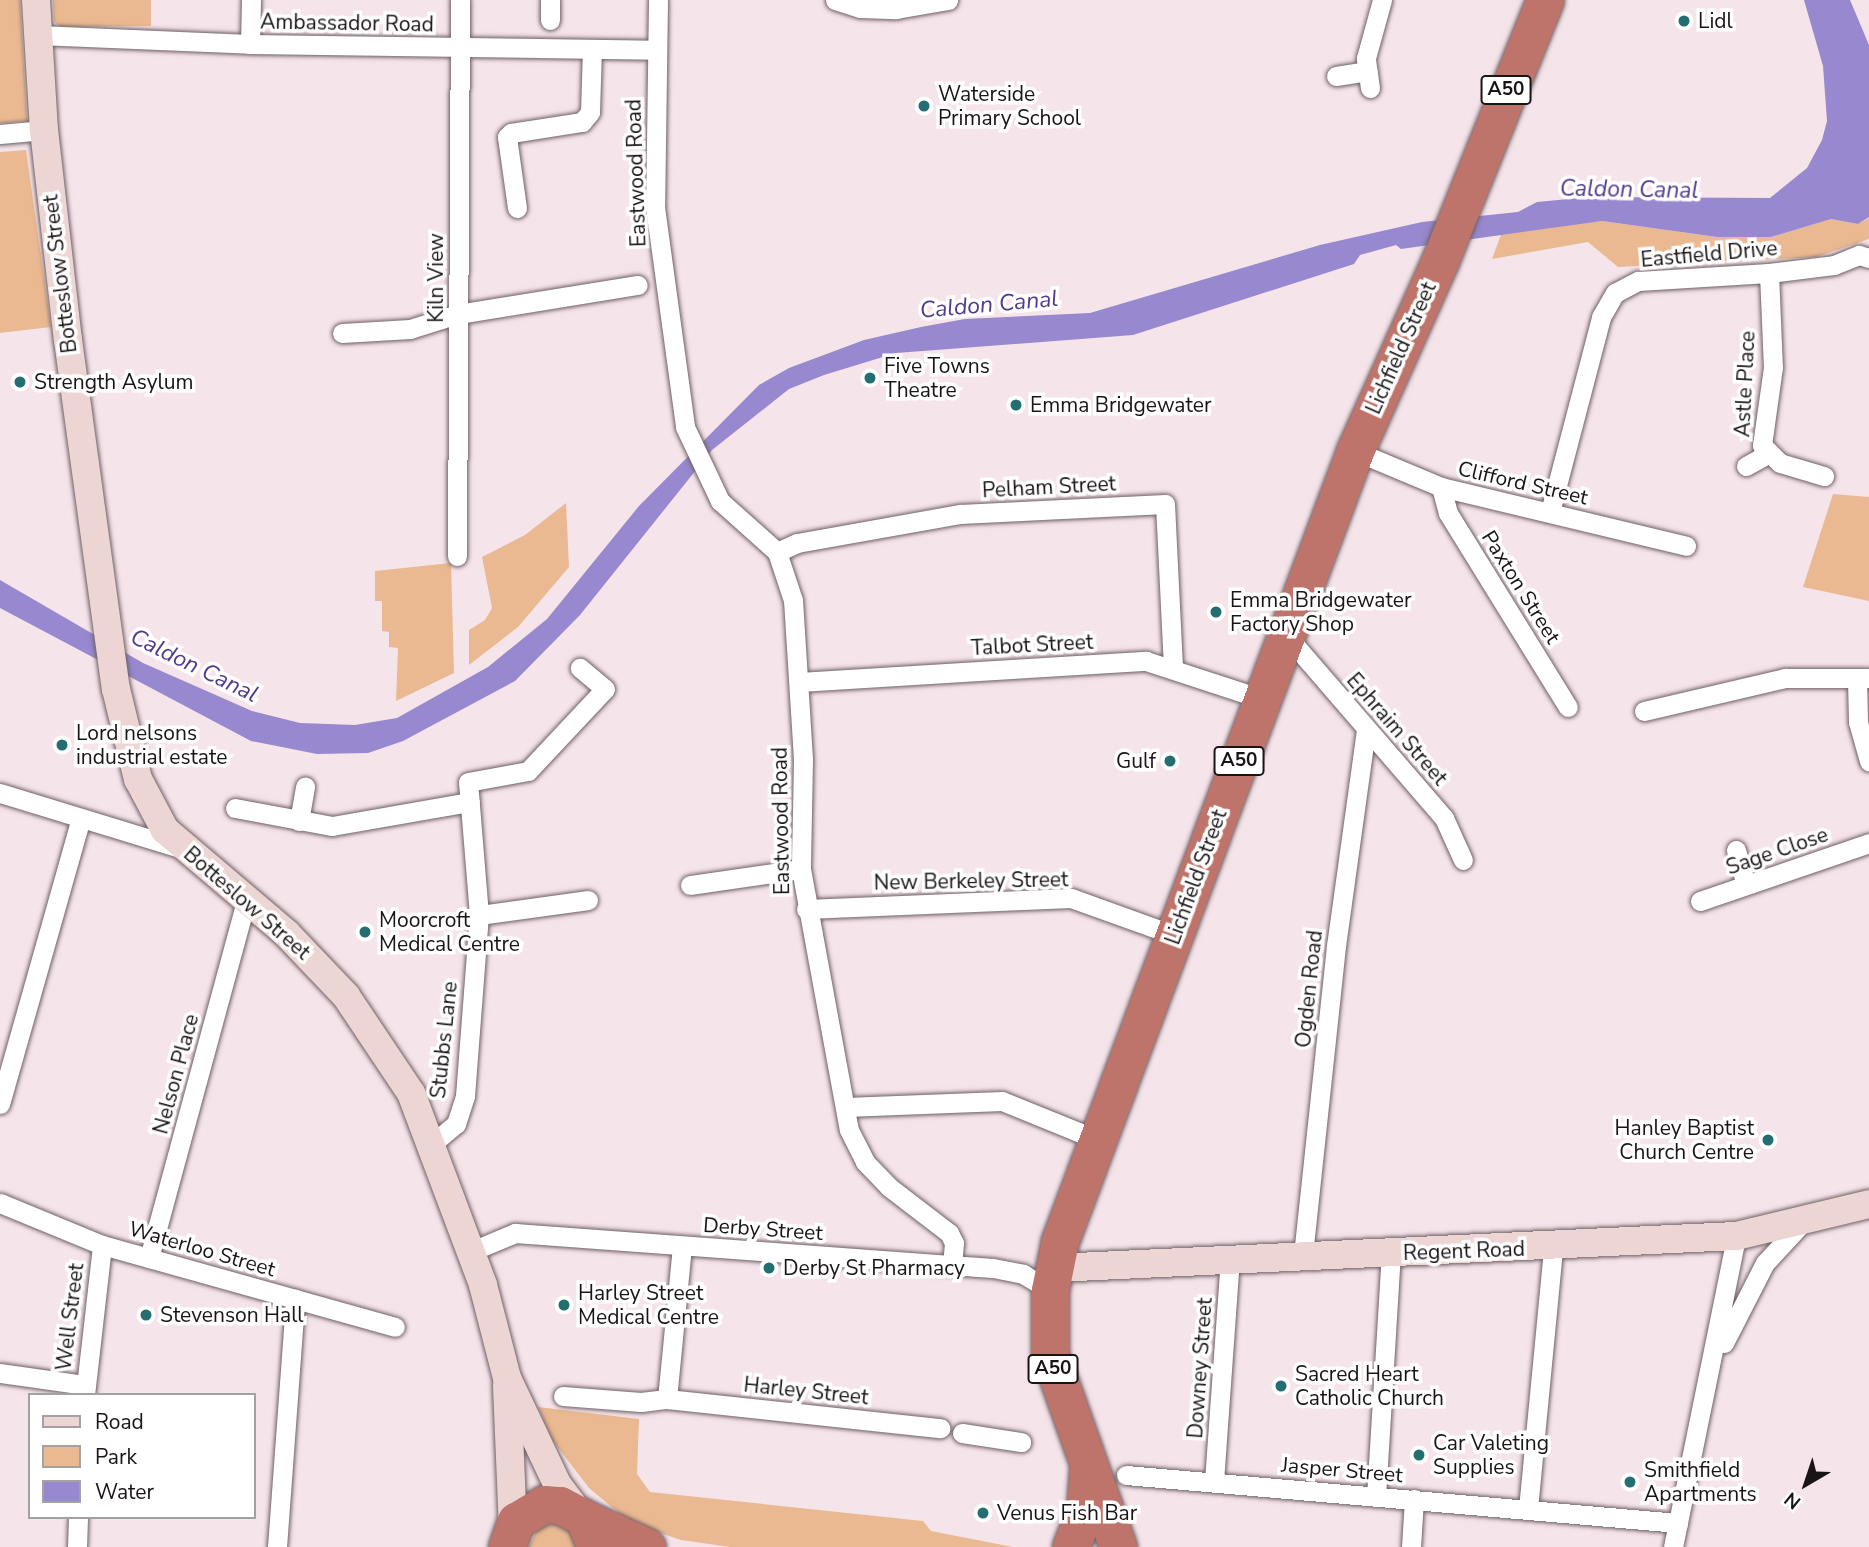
<!DOCTYPE html>
<style>
body{margin:0}
#map{position:relative;width:1869px;height:1547px;overflow:hidden;background:#f5e4e9;font-family:"Nunito Sans",sans-serif}
div>[style]{position:absolute}
[style*='--x']{left:calc(var(--x)*1px);top:calc(var(--y)*1px);width:calc(var(--w)*1px);rotate:calc(var(--a)*1deg)}
.green>*{inset:0;background:#ebb991}
.water>*{inset:0;background:#9788cf}
.roads{filter:drop-shadow(0 0 2px #6e6065) drop-shadow(0 0 2px #6e6065)}
.street>*{height:19px;margin:-9.5px;padding:0 9.5px;transform-origin:9.5px;border-radius:9.5px;background:#fff}
.secondary>*{height:28px;margin:-14px;padding:0 14px;transform-origin:14px;border-radius:14px;background:#ecd5d2}
.highway>*{height:37px;margin:-18.5px;padding:0 18.5px;transform-origin:18.5px;border-radius:18.5px;background:#be746a}
.dots>*{width:19px;height:19px;translate:-50% -50%;box-sizing:border-box;border:4px solid #fff;border-radius:50%}
span{translate:-50% -50%;white-space:nowrap;text-align:center;line-height:1.15;-webkit-text-stroke:7px #fff;paint-order:stroke}
.shield-label span{padding:2px 5px;background:#fff;border:2px solid;border-radius:5px;-webkit-text-stroke-width:0}
.shield-label{font-size:19px;color:#191415;font-weight:700}
.poi-label{font-size:21px;color:#191415}
.left{translate:0 -50%;text-align:left}
.right{translate:-100% -50%;text-align:right}
.street-label{font-size:21px;color:#191415}
.water-label{font-size:23px;color:#51398d;font-style:italic}
.legend{position:absolute;left:28px;top:1393px;width:228px;height:126px;box-sizing:border-box;background:#fff;border:2px solid #a3a1a1;margin:0;padding:9px 12px;list-style:none;font-size:21px;color:#191415}
.legend li{display:flex;align-items:center;gap:14px;height:35px}
.legend b{width:35px;border:2px solid #a3a1a1}
.north{position:absolute;left:1771px;top:1449px;width:70px;height:70px;-webkit-text-stroke:5px #fff;paint-order:stroke;rotate:219deg;font-size:19px;font-weight:700;line-height:28px;text-align:center;color:#191415}
.north::after{content:'';display:block;margin:auto;width:24px;height:32px;background:#191415;clip-path:polygon(50% 0,100% 100%,50% 72%,0 100%)}
</style>
<div id="map">
<div class="green">
<i style="clip-path:polygon(0 0,20px 0,27px 121px,0 123px)"></i>
<i style="clip-path:polygon(53px 0,151px 0,151px 26px,60px 27px,54px 21px)"></i>
<i style="clip-path:polygon(26px 150px,51px 327px,0 333px,0 152px)"></i>
<i style="clip-path:polygon(1869px 218px,1869px 239px,1816px 257px,1618px 267px,1588px 242px,1492px 259px,1502px 232px,1602px 221px,1717px 237px,1771px 237px,1831px 219px,1858px 224px)"></i>
<i style="clip-path:polygon(1833px 494px,1869px 497px,1869px 601px,1803px 587px)"></i>
<i style="clip-path:polygon(566px 503px,569px 567px,518px 627px,469px 665px,469px 630px,485px 620px,492px 608px,482px 557px,525px 535px)"></i>
<i style="clip-path:polygon(451px 563px,454px 673px,396px 701px,398px 648px,389px 647px,389px 632px,382px 631px,382px 601px,375px 601px,375px 571px)"></i>
<i style="clip-path:polygon(538px 1407px,639px 1419px,637px 1474px,650px 1492px,923px 1521px,931px 1531px,1013px 1547px,730px 1547px,681px 1540px,631px 1523px,589px 1488px,553px 1441px)"></i>
<i style="clip-path:polygon(555px 1523px,568px 1526px,579px 1547px,529px 1547px,538px 1528px)"></i>
</div>
<div class="water">
<i style="clip-path:polygon(1804px 0,1850px 0,1869px 45px,1869px 217px,1858px 224px,1831px 219px,1771px 237px,1717px 237px,1602px 221px,1401px 249px,1396px 245px,1360px 255px,1354px 264px,1133px 335px,896px 353px,824px 375px,789px 389px,712px 450px,580px 615px,515px 681px,403px 741px,368px 753px,317px 754px,251px 741px,0 608px,0 580px,143px 663px,252px 711px,300px 723px,355px 725px,397px 718px,488px 667px,547px 619px,639px 506px,759px 385px,789px 368px,864px 340px,921px 327px,965px 319px,1090px 313px,1320px 245px,1422px 222px,1518px 212px,1537px 202px,1590px 197px,1770px 198px,1807px 168px,1822px 140px,1827px 121px,1823px 66px)"></i>
</div>
<div class="roads">
<div class="street">
<i style="--x:658;--y:0;--w:207;--a:90.8"></i>
<i style="--x:655;--y:207;--w:222;--a:82.2"></i>
<i style="--x:685;--y:427;--w:82;--a:64.7"></i>
<i style="--x:720;--y:501;--w:76;--a:41.8"></i>
<i style="--x:777;--y:552;--w:51;--a:71.6"></i>
<i style="--x:793;--y:600;--w:160;--a:86.4"></i>
<i style="--x:803;--y:760;--w:109;--a:91.1"></i>
<i style="--x:801;--y:869;--w:265;--a:79.6"></i>
<i style="--x:849;--y:1130;--w:36;--a:63"></i>
<i style="--x:865;--y:1162;--w:35;--a:46"></i>
<i style="--x:889;--y:1187;--w:76;--a:37.5"></i>
<i style="--x:949;--y:1233;--w:11;--a:63"></i>
<i style="--x:954;--y:1243;--w:21;--a:95"></i>
<i style="--x:835;--y:0;--w:26;--a:18"></i>
<i style="--x:860;--y:8;--w:36;--a:2"></i>
<i style="--x:896;--y:9;--w:9;--a:-72"></i>
<i style="--x:896;--y:9;--w:53;--a:-9.8"></i>
<i style="--x:550;--y:20;--w:20;--a:-90"></i>
<i style="--x:38;--y:35;--w:212;--a:2.4"></i>
<i style="--x:250;--y:44;--w:405;--a:0.8"></i>
<i style="--x:250;--y:44;--w:44;--a:-88.7"></i>
<i style="--x:1336;--y:76;--w:32;--a:-9"></i>
<i style="--x:1370;--y:88;--w:30;--a:-98"></i>
<i style="--x:1366;--y:58;--w:60;--a:-74.6"></i>
<i style="--x:0;--y:134;--w:44;--a:-5.2"></i>
<i style="--x:517;--y:208;--w:72;--a:-98"></i>
<i style="--x:507;--y:137;--w:6;--a:-45"></i>
<i style="--x:511;--y:133;--w:72;--a:-8.8"></i>
<i style="--x:582;--y:122;--w:13;--a:-51"></i>
<i style="--x:590;--y:112;--w:63;--a:-88.2"></i>
<i style="--x:1769;--y:273;--w:94;--a:87.6"></i>
<i style="--x:1773;--y:367;--w:79;--a:98"></i>
<i style="--x:1762;--y:445;--w:25;--a:45"></i>
<i style="--x:1780;--y:463;--w:46;--a:16.5"></i>
<i style="--x:342;--y:333;--w:68;--a:-3.4"></i>
<i style="--x:410;--y:329;--w:50;--a:-17.4"></i>
<i style="--x:458;--y:314;--w:182;--a:-9.2"></i>
<i style="--x:1355;--y:451;--w:93;--a:22.7"></i>
<i style="--x:1441;--y:487;--w:252;--a:13.5"></i>
<i style="--x:1746;--y:466;--w:26;--a:-29"></i>
<i style="--x:1441;--y:487;--w:27;--a:75"></i>
<i style="--x:1448;--y:513;--w:228;--a:58.3"></i>
<i style="--x:1550;--y:512;--w:202;--a:-75.3"></i>
<i style="--x:1601;--y:317;--w:28;--a:-60"></i>
<i style="--x:1615;--y:293;--w:26;--a:-28"></i>
<i style="--x:1638;--y:281;--w:131;--a:-3.5"></i>
<i style="--x:1769;--y:273;--w:65;--a:-7"></i>
<i style="--x:1834;--y:265;--w:27;--a:-22"></i>
<i style="--x:1859;--y:255;--w:10;--a:17"></i>
<i style="--x:777;--y:552;--w:22;--a:-24"></i>
<i style="--x:797;--y:543;--w:166;--a:-10.1"></i>
<i style="--x:960;--y:514;--w:205;--a:-2.8"></i>
<i style="--x:1165;--y:504;--w:163;--a:87.2"></i>
<i style="--x:457;--y:556;--w:556;--a:-89.69"></i>
<i style="--x:1286;--y:635;--w:242;--a:49.2"></i>
<i style="--x:1444;--y:818;--w:46;--a:65.7"></i>
<i style="--x:1857;--y:678;--w:44;--a:88.7"></i>
<i style="--x:1858;--y:722;--w:41;--a:74.2"></i>
<i style="--x:799;--y:682;--w:348;--a:-3.5"></i>
<i style="--x:1146;--y:661;--w:122;--a:18.1"></i>
<i style="--x:1644;--y:711;--w:145;--a:-13.2"></i>
<i style="--x:1785;--y:678;--w:84;--a:0"></i>
<i style="--x:0;--y:793;--w:188;--a:17"></i>
<i style="--x:235;--y:808;--w:99;--a:10.5"></i>
<i style="--x:332;--y:826;--w:140;--a:-9.9"></i>
<i style="--x:299;--y:821;--w:35;--a:-80"></i>
<i style="--x:1736;--y:850;--w:36;--a:74"></i>
<i style="--x:690;--y:885;--w:112;--a:-8.2"></i>
<i style="--x:1700;--y:901;--w:179;--a:-18.9"></i>
<i style="--x:806;--y:909;--w:265;--a:-2.4"></i>
<i style="--x:1071;--y:898;--w:109;--a:19.8"></i>
<i style="--x:479;--y:915;--w:133;--a:-94.7"></i>
<i style="--x:468;--y:782;--w:61;--a:-10.4"></i>
<i style="--x:528;--y:771;--w:112;--a:-46.8"></i>
<i style="--x:605;--y:689;--w:33;--a:-140"></i>
<i style="--x:0;--y:1104;--w:297;--a:-74.2"></i>
<i style="--x:845;--y:1107;--w:157;--a:-2.2"></i>
<i style="--x:1002;--y:1101;--w:104;--a:22.1"></i>
<i style="--x:433;--y:1143;--w:30;--a:-40"></i>
<i style="--x:456;--y:1124;--w:29;--a:-72"></i>
<i style="--x:465;--y:1096;--w:182;--a:-85.6"></i>
<i style="--x:479;--y:915;--w:110;--a:-7.8"></i>
<i style="--x:0;--y:1203;--w:110;--a:22.4"></i>
<i style="--x:102;--y:1245;--w:304;--a:15.6"></i>
<i style="--x:472;--y:1251;--w:47;--a:-22.7"></i>
<i style="--x:515;--y:1233;--w:479;--a:4.2"></i>
<i style="--x:993;--y:1268;--w:31;--a:11"></i>
<i style="--x:1023;--y:1274;--w:31;--a:31"></i>
<i style="--x:1303;--y:1255;--w:311;--a:-83.9"></i>
<i style="--x:1336;--y:946;--w:219;--a:-82.1"></i>
<i style="--x:149;--y:1258;--w:370;--a:-74.8"></i>
<i style="--x:1724;--y:1343;--w:90;--a:-62.9"></i>
<i style="--x:1765;--y:1263;--w:54;--a:-47.2"></i>
<i style="--x:0;--y:1373;--w:86;--a:8"></i>
<i style="--x:85;--y:1395;--w:151;--a:-83.5"></i>
<i style="--x:563;--y:1396;--w:78;--a:4.4"></i>
<i style="--x:641;--y:1402;--w:26;--a:-7"></i>
<i style="--x:667;--y:1399;--w:275;--a:6.1"></i>
<i style="--x:667;--y:1399;--w:153;--a:-84.4"></i>
<i style="--x:962;--y:1433;--w:60;--a:8.7"></i>
<i style="--x:1126;--y:1475;--w:554;--a:4.97"></i>
<i style="--x:1214;--y:1481;--w:224;--a:-85.9"></i>
<i style="--x:1376;--y:1497;--w:243;--a:-86.5"></i>
<i style="--x:1528;--y:1509;--w:262;--a:-84.5"></i>
<i style="--x:77;--y:1547;--w:30;--a:-88"></i>
<i style="--x:277;--y:1547;--w:249;--a:-85.8"></i>
<i style="--x:1411;--y:1547;--w:48;--a:-86.4"></i>
<i style="--x:1673;--y:1547;--w:317;--a:-78.5"></i>
</div>
<div class="secondary">
<i style="--x:36;--y:0;--w:130;--a:86.5"></i>
<i style="--x:44;--y:130;--w:211;--a:83.5"></i>
<i style="--x:68;--y:340;--w:352;--a:82.2"></i>
<i style="--x:116;--y:689;--w:93;--a:76.3"></i>
<i style="--x:138;--y:779;--w:58;--a:62.1"></i>
<i style="--x:165;--y:830;--w:160;--a:40.4"></i>
<i style="--x:287;--y:934;--w:86;--a:46.4"></i>
<i style="--x:346;--y:996;--w:117;--a:56.2"></i>
<i style="--x:411;--y:1093;--w:205;--a:69.4"></i>
<i style="--x:483;--y:1285;--w:96;--a:75.5"></i>
<i style="--x:507;--y:1378;--w:117;--a:64.7"></i>
<i style="--x:557;--y:1484;--w:38;--a:53"></i>
<i style="--x:1055;--y:1268;--w:682;--a:-2.69"></i>
<i style="--x:1736;--y:1236;--w:137;--a:-13.5"></i>
<i style="--x:507;--y:1386;--w:141;--a:87.6"></i>
</div>
<div class="highway">
<i style="--x:584;--y:1518;--w:69;--a:24.7"></i>
<i style="--x:507;--y:1547;--w:28;--a:-71"></i>
<i style="--x:516;--y:1521;--w:33;--a:-31"></i>
<i style="--x:544;--y:1504;--w:16;--a:4"></i>
<i style="--x:560;--y:1505;--w:27;--a:28"></i>
<i style="--x:584;--y:1518;--w:31;--a:68"></i>
<i style="--x:1071;--y:1547;--w:39;--a:-69"></i>
<i style="--x:1085;--y:1511;--w:41;--a:-85.8"></i>
<i style="--x:1118;--y:1547;--w:204;--a:-109.5"></i>
<i style="--x:1050;--y:1355;--w:65;--a:-90"></i>
<i style="--x:1050;--y:1290;--w:50;--a:-78.5"></i>
<i style="--x:1060;--y:1241;--w:843;--a:-69.52"></i>
<i style="--x:1355;--y:451;--w:208;--a:-65.9"></i>
<i style="--x:1440;--y:261;--w:281;--a:-68.1"></i>
</div>
</div>
<div class="dots">
<i style="left:1684px;top:21px;background:#226e70"></i>
<i style="left:924px;top:106px;background:#226e70"></i>
<i style="left:870px;top:378px;background:#226e70"></i>
<i style="left:20px;top:382px;background:#226e70"></i>
<i style="left:1016px;top:405px;background:#226e70"></i>
<i style="left:1216px;top:612px;background:#226e70"></i>
<i style="left:62px;top:745px;background:#226e70"></i>
<i style="left:1170px;top:761px;background:#226e70"></i>
<i style="left:365px;top:932px;background:#226e70"></i>
<i style="left:1768px;top:1140px;background:#226e70"></i>
<i style="left:769px;top:1268px;background:#226e70"></i>
<i style="left:564px;top:1305px;background:#226e70"></i>
<i style="left:146px;top:1315px;background:#226e70"></i>
<i style="left:1281px;top:1386px;background:#226e70"></i>
<i style="left:1419px;top:1455px;background:#226e70"></i>
<i style="left:1630px;top:1482px;background:#226e70"></i>
<i style="left:983px;top:1513px;background:#226e70"></i>
</div>
<div class="shield-label">
<span style="left:1506px;top:90px">A50</span>
<span style="left:1239px;top:761px">A50</span>
<span style="left:1053px;top:1369px">A50</span>
</div>
<div class="poi-label">
<span class="left" style="left:1698px;top:21px">Lidl</span>
<span class="left" style="left:938px;top:106px">Waterside<br>Primary School</span>
<span class="left" style="left:884px;top:378px">Five Towns<br>Theatre</span>
<span class="left" style="left:34px;top:382px">Strength Asylum</span>
<span class="left" style="left:1030px;top:405px">Emma Bridgewater</span>
<span class="left" style="left:1230px;top:612px">Emma Bridgewater<br>Factory Shop</span>
<span class="left" style="left:76px;top:745px">Lord nelsons<br>industrial estate</span>
<span class="right" style="left:1156px;top:761px">Gulf</span>
<span class="left" style="left:379px;top:932px">Moorcroft<br>Medical Centre</span>
<span class="right" style="left:1754px;top:1140px">Hanley Baptist<br>Church Centre</span>
<span class="left" style="left:783px;top:1268px">Derby St Pharmacy</span>
<span class="left" style="left:578px;top:1305px">Harley Street<br>Medical Centre</span>
<span class="left" style="left:160px;top:1315px">Stevenson Hall</span>
<span class="left" style="left:1295px;top:1386px">Sacred Heart<br>Catholic Church</span>
<span class="left" style="left:1433px;top:1455px">Car Valeting<br>Supplies</span>
<span class="left" style="left:1644px;top:1482px">Smithfield<br>Apartments</span>
<span class="left" style="left:997px;top:1513px">Venus Fish Bar</span>
</div>
<div class="street-label">
<span style="left:347px;top:23px;rotate:1deg">Ambassador Road</span>
<span style="left:636px;top:173px;rotate:-92deg">Eastwood Road</span>
<span style="left:1709px;top:254px;rotate:-5deg">Eastfield Drive</span>
<span style="left:60px;top:274px;rotate:-97deg">Botteslow Street</span>
<span style="left:436px;top:278px;rotate:-90deg">Kiln View</span>
<span style="left:1401px;top:348px;rotate:-66deg">Lichfield Street</span>
<span style="left:1745px;top:384px;rotate:-87deg">Astle Place</span>
<span style="left:1523px;top:483px;rotate:13deg">Clifford Street</span>
<span style="left:1049px;top:487px;rotate:-3deg">Pelham Street</span>
<span style="left:1521px;top:587px;rotate:58deg">Paxton Street</span>
<span style="left:1032px;top:645px;rotate:-3deg">Talbot Street</span>
<span style="left:1397px;top:729px;rotate:49deg">Ephraim Street</span>
<span style="left:781px;top:821px;rotate:-91deg">Eastwood Road</span>
<span style="left:1777px;top:851px;rotate:-19deg">Sage Close</span>
<span style="left:1196px;top:877px;rotate:-70deg">Lichfield Street</span>
<span style="left:971px;top:881px;rotate:-1deg">New Berkeley Street</span>
<span style="left:247px;top:903px;rotate:41deg">Botteslow Street</span>
<span style="left:1309px;top:989px;rotate:-84deg">Ogden Road</span>
<span style="left:444px;top:1040px;rotate:-84deg">Stubbs Lane</span>
<span style="left:176px;top:1074px;rotate:-75deg">Nelson Place</span>
<span style="left:763px;top:1229px;rotate:4deg">Derby Street</span>
<span style="left:202px;top:1249px;rotate:16deg">Waterloo Street</span>
<span style="left:1464px;top:1251px;rotate:-2deg">Regent Road</span>
<span style="left:70px;top:1317px;rotate:-83deg">Well Street</span>
<span style="left:1200px;top:1368px;rotate:-86deg">Downey Street</span>
<span style="left:806px;top:1391px;rotate:6deg">Harley Street</span>
<span style="left:1342px;top:1470px;rotate:5deg">Jasper Street</span>
</div>
<div class="water-label">
<span style="left:1629px;top:190px;rotate:1deg">Caldon Canal</span>
<span style="left:989px;top:305px;rotate:-5deg">Caldon Canal</span>
<span style="left:194px;top:666px;rotate:26deg">Caldon Canal</span>
</div>
<ul class="legend">
<li><b style="height:9px;background:#ecd5d2"></b>Road</li>
<li><b style="height:19px;background:#ebb991"></b>Park</li>
<li><b style="height:19px;background:#9788cf"></b>Water</li>
</ul>
<div class="north">N</div>
</div>
